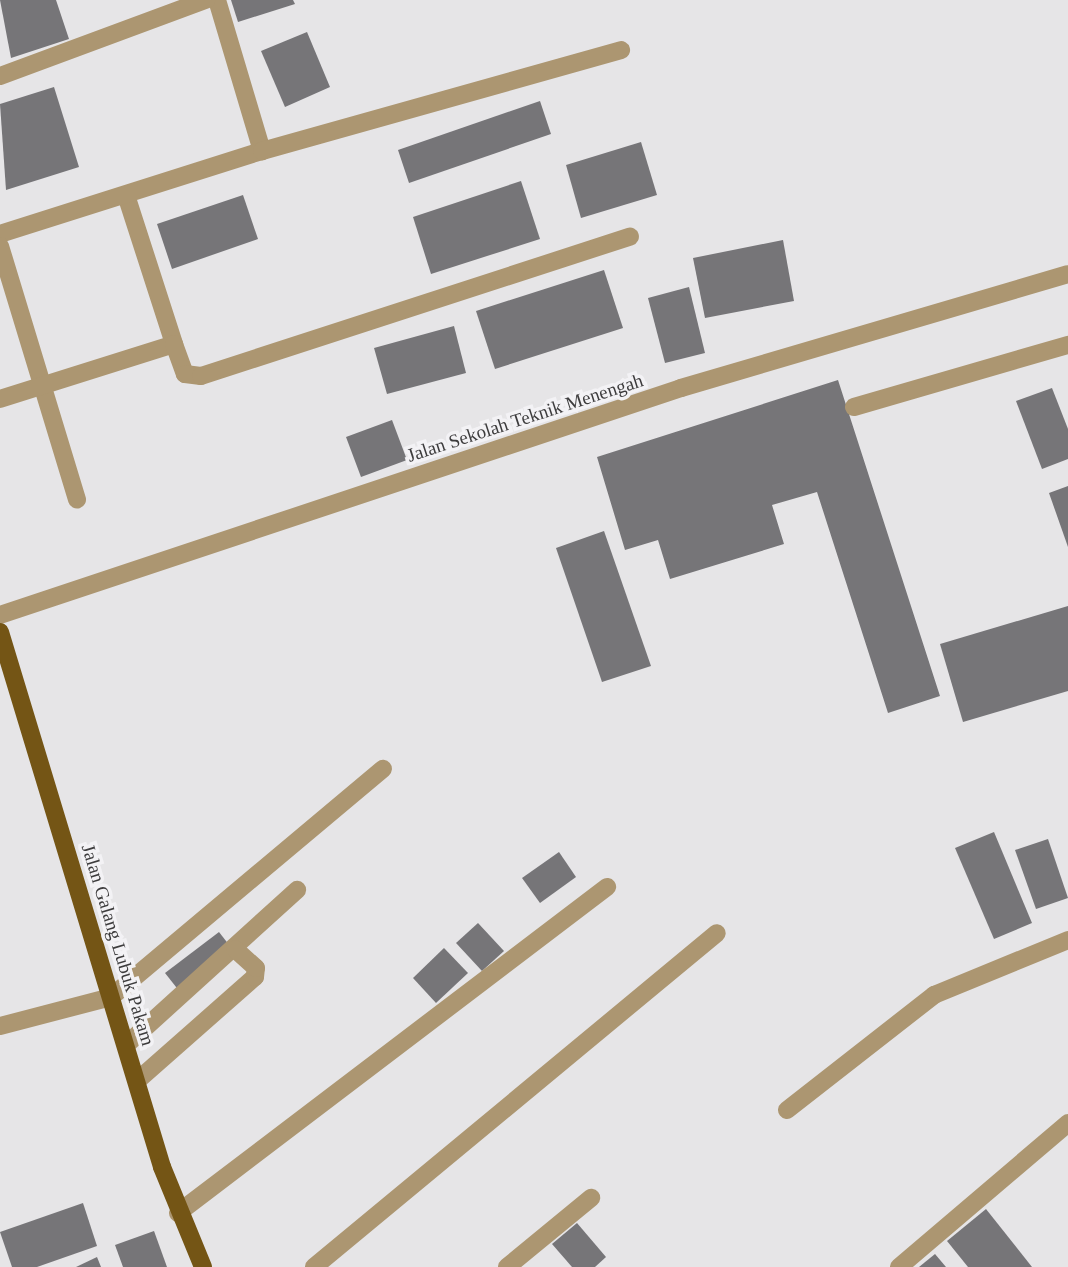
<!DOCTYPE html>
<style>
body{margin:0}
#map{position:relative;width:1068px;height:1267px;overflow:hidden;background:#e6e5e7;font-family:"Times New Roman",serif}
div>[style]{position:absolute}
[style*='--x']{left:calc(var(--x)*1px);top:calc(var(--y)*1px);width:calc(var(--w)*1px);rotate:calc(var(--a)*1deg)}
.building>*{inset:0;background:#767578}
.minor>*{height:18px;margin:-9px;padding:0 9px;transform-origin:9px;border-radius:9px;background:#ac9671}
.major>*{height:18px;margin:-9px;padding:0 9px;transform-origin:9px;border-radius:9px;background:#745515}
span{translate:-50% -50%;white-space:nowrap;text-align:center;line-height:1.15;-webkit-text-stroke:7px #f3f2f5;paint-order:stroke}
.street-label{font-size:19px;color:#3d3c3d}
</style>
<div id="map">
<div class="building">
<i style="clip-path:polygon(0 0,56px 0,69px 39px,11px 58px)"></i>
<i style="clip-path:polygon(231px 0,293px 0,295px 4px,238px 22px)"></i>
<i style="clip-path:polygon(307px 32px,330px 87px,285px 107px,261px 51px)"></i>
<i style="clip-path:polygon(54px 87px,79px 167px,6px 190px,0 104px)"></i>
<i style="clip-path:polygon(540px 101px,551px 134px,409px 183px,398px 150px)"></i>
<i style="clip-path:polygon(641px 142px,657px 195px,581px 218px,566px 165px)"></i>
<i style="clip-path:polygon(521px 181px,540px 239px,431px 274px,413px 217px)"></i>
<i style="clip-path:polygon(243px 195px,258px 239px,172px 269px,157px 224px)"></i>
<i style="clip-path:polygon(783px 240px,794px 301px,705px 318px,693px 258px)"></i>
<i style="clip-path:polygon(604px 270px,623px 328px,495px 369px,476px 311px)"></i>
<i style="clip-path:polygon(689px 287px,705px 353px,665px 363px,648px 298px)"></i>
<i style="clip-path:polygon(454px 326px,466px 373px,387px 394px,374px 348px)"></i>
<i style="clip-path:polygon(838px 380px,940px 696px,888px 713px,817px 492px,772px 505px,784px 544px,670px 579px,658px 540px,625px 550px,597px 457px)"></i>
<i style="clip-path:polygon(1052px 388px,1068px 429px,1068px 459px,1042px 469px,1016px 401px)"></i>
<i style="clip-path:polygon(392px 420px,407px 460px,361px 477px,346px 437px)"></i>
<i style="clip-path:polygon(1068px 486px,1068px 547px,1049px 493px)"></i>
<i style="clip-path:polygon(604px 531px,651px 666px,602px 682px,556px 548px)"></i>
<i style="clip-path:polygon(1068px 606px,1068px 691px,963px 722px,940px 644px)"></i>
<i style="clip-path:polygon(994px 832px,1032px 923px,994px 939px,955px 848px)"></i>
<i style="clip-path:polygon(1048px 839px,1068px 898px,1036px 909px,1015px 850px)"></i>
<i style="clip-path:polygon(559px 852px,576px 877px,540px 903px,522px 878px)"></i>
<i style="clip-path:polygon(478px 923px,504px 951px,482px 971px,456px 943px)"></i>
<i style="clip-path:polygon(219px 932px,233px 950px,180px 992px,165px 973px)"></i>
<i style="clip-path:polygon(444px 948px,468px 973px,436px 1003px,413px 978px)"></i>
<i style="clip-path:polygon(83px 1203px,97px 1246px,37px 1267px,12px 1267px,0 1232px)"></i>
<i style="clip-path:polygon(986px 1209px,1032px 1267px,968px 1267px,947px 1241px)"></i>
<i style="clip-path:polygon(577px 1223px,606px 1257px,595px 1267px,572px 1267px,552px 1244px)"></i>
<i style="clip-path:polygon(154px 1231px,167px 1267px,123px 1267px,115px 1245px)"></i>
<i style="clip-path:polygon(935px 1254px,946px 1267px,919px 1267px)"></i>
<i style="clip-path:polygon(97px 1257px,101px 1267px,76px 1267px)"></i>
</div>
<div class="minor">
<i style="--x:217;--y:0;--w:158;--a:73.4"></i>
<i style="--x:0;--y:76;--w:220;--a:-20.3"></i>
<i style="--x:126;--y:195;--w:157;--a:72.1"></i>
<i style="--x:0;--y:234;--w:275;--a:-17.6"></i>
<i style="--x:262;--y:151;--w:373;--a:-15.7"></i>
<i style="--x:0;--y:246;--w:265;--a:73.1"></i>
<i style="--x:0;--y:399;--w:182;--a:-17.5"></i>
<i style="--x:174;--y:344;--w:32;--a:70"></i>
<i style="--x:185;--y:374;--w:16;--a:7"></i>
<i style="--x:201;--y:376;--w:451;--a:-18"></i>
<i style="--x:854;--y:407;--w:223;--a:-16.2"></i>
<i style="--x:0;--y:615;--w:718;--a:-18.43"></i>
<i style="--x:681;--y:388;--w:403;--a:-16.4"></i>
<i style="--x:0;--y:1026;--w:115;--a:-14.6"></i>
<i style="--x:111;--y:997;--w:355;--a:-40"></i>
<i style="--x:126;--y:1045;--w:231;--a:-42.2"></i>
<i style="--x:138;--y:1080;--w:156;--a:-41.4"></i>
<i style="--x:255;--y:977;--w:9;--a:-84"></i>
<i style="--x:256;--y:968;--w:28;--a:-138"></i>
<i style="--x:787;--y:1110;--w:187;--a:-38"></i>
<i style="--x:934;--y:995;--w:145;--a:-22.3"></i>
<i style="--x:178;--y:1213;--w:539;--a:-37.23"></i>
<i style="--x:314;--y:1267;--w:523;--a:-39.65"></i>
<i style="--x:507;--y:1267;--w:109;--a:-39.4"></i>
<i style="--x:899;--y:1267;--w:222;--a:-40.4"></i>
</div>
<div class="major">
<i style="--x:0;--y:632;--w:559;--a:73.15"></i>
<i style="--x:162;--y:1167;--w:108;--a:67.7"></i>
</div>
<div class="street-label">
<span style="left:525px;top:418px;rotate:-18deg">Jalan Sekolah Teknik Menengah</span>
<span style="left:118px;top:945px;rotate:73deg">Jalan Galang Lubuk Pakam</span>
</div>
</div>
